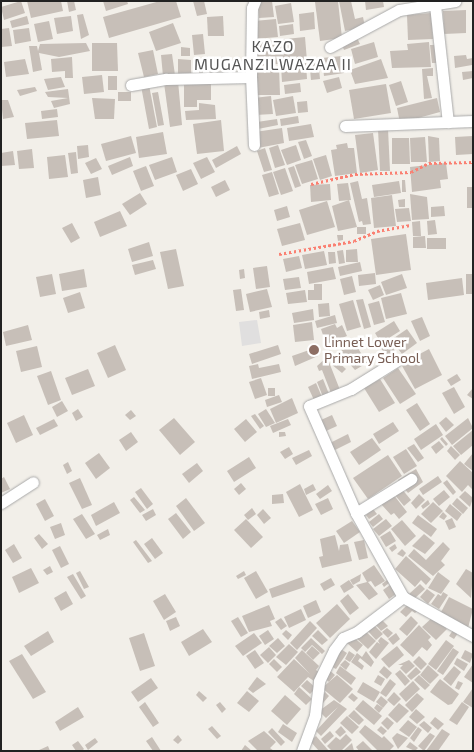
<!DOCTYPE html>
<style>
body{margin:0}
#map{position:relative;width:474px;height:752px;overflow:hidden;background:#f2efe9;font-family:"Exo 2",sans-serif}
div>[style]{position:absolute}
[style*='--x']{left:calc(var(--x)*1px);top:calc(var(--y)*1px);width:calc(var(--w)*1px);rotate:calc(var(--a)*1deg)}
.residential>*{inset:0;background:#e0dfdf}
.building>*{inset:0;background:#c7bfb8}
.path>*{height:2.5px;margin-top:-1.25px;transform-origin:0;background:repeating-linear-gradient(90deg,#fa8072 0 2.5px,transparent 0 5px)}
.roads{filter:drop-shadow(0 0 1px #a9a9a9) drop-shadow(0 0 1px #a9a9a9)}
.minor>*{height:11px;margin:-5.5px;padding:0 5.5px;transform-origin:5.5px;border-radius:5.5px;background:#fff}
.dots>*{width:14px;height:14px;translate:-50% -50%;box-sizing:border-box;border:2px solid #fff;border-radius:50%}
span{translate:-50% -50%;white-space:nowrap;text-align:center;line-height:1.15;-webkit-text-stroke:5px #fff;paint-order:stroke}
.education-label{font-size:14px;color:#785e54}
.left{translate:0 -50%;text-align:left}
.quarter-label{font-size:16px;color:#555;letter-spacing:1px}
.frame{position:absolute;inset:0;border:2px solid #222;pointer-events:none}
</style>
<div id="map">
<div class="residential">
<i style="clip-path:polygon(257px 320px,261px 343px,242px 346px,239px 322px)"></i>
</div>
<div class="building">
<i style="clip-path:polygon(21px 1px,25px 13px,4px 20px,1px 7px)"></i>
<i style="clip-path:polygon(27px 1px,61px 1px,63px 11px,31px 18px)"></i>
<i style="clip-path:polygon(67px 1px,74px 1px,76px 10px,69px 12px)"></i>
<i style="clip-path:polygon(103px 1px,127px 1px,128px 4px,106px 11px)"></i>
<i style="clip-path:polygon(160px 1px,176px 1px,181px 17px,109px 38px,103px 17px)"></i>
<i style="clip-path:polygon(193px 1px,204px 1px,207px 14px,197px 16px)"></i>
<i style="clip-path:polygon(264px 1px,272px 1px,274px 17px,259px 18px,258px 2px)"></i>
<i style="clip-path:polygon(338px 1px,342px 38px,320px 41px,315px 2px)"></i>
<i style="clip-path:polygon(339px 1px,351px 1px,355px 19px,363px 17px,365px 27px,345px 31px)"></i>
<i style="clip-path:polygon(365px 1px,383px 1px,384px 7px,366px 10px)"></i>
<i style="clip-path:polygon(291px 3px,294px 22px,278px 24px,275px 6px)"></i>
<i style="clip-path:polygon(466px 10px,466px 33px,444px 34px,443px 11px)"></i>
<i style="clip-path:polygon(314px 12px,315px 29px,300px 31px,299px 14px)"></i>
<i style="clip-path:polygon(431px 13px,433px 39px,408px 40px,407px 15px)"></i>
<i style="clip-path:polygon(83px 14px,89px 35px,81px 39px,77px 15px)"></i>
<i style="clip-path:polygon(27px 16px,29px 24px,12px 28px,10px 21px)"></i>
<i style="clip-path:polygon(71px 16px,73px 31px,57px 34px,54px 18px)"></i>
<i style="clip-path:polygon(223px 16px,224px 36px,208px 36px,207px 17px)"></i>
<i style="clip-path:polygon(276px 19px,278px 37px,255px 39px,253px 21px)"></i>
<i style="clip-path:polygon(49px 21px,53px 39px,38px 42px,34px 24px)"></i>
<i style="clip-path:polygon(173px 23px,181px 43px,156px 51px,149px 32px)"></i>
<i style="clip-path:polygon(293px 24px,294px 34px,280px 36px,279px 26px)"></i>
<i style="clip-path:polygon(9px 28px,12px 46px,1px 47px,1px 29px)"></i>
<i style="clip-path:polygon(29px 28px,31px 41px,15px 44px,13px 30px)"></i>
<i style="clip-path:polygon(203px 34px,205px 54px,194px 55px,192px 35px)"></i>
<i style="clip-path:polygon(305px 37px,307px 61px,258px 66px,256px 42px)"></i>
<i style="clip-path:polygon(357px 38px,360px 44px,344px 50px,342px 45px)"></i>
<i style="clip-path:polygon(374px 42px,378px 57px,355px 64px,351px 49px)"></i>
<i style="clip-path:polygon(429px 42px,431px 67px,392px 68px,390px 51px,408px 50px,407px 44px)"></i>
<i style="clip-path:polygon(86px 43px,90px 51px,59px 57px,39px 53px,42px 70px,33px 72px,29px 46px,37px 46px,38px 51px,40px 44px)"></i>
<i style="clip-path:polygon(92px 43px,117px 43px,118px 71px,92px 71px)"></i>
<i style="clip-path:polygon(430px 45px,436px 45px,438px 63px,432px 63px)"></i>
<i style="clip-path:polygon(181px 47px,190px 48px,190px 56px,181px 56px)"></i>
<i style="clip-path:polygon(153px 50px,158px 74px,144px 77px,138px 53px)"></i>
<i style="clip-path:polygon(172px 54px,175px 75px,163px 76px,161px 55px)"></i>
<i style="clip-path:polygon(466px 55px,467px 59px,473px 58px,472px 65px,455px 68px,454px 56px)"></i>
<i style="clip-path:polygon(342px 56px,344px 73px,324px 76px,322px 58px)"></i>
<i style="clip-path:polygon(72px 57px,73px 78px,65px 78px,65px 71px,52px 72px,51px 59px)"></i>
<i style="clip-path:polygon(318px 58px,320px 79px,311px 80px,309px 59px)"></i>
<i style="clip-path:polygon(25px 59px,29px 74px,6px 77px,4px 62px)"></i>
<i style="clip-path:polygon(178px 59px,191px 60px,191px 75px,178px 75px)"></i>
<i style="clip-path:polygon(381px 59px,388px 78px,355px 84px,350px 70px)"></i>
<i style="clip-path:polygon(306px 63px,307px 79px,282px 82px,281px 66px)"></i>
<i style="clip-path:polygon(255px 67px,279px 67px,280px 95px,255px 95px)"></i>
<i style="clip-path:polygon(433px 68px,433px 76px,427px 76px,432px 98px,424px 99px,422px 69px)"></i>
<i style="clip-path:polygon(473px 71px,473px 78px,463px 80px,462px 72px)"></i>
<i style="clip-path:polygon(102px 75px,104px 92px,84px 94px,82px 77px)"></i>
<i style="clip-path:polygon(108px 76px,117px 76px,117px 90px,108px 90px)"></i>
<i style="clip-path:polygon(61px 77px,65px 87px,48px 90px,44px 79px)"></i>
<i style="clip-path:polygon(339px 77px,342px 88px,327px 93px,323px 81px)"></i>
<i style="clip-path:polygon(178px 81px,182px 125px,170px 127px,164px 83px)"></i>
<i style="clip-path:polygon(401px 81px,408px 102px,396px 106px,389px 85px)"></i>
<i style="clip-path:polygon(184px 82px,211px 82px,211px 100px,197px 100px,197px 107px,184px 107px)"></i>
<i style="clip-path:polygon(300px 83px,301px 92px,285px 94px,284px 85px)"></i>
<i style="clip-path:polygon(386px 84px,391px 113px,354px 119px,349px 90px)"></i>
<i style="clip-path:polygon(149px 85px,157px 127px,149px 129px,141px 86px)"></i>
<i style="clip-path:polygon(35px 87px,37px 91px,20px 96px,17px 90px)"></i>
<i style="clip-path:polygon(68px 89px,70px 104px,54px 108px,51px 101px,68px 98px,48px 97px,45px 92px)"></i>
<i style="clip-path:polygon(118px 92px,131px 92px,131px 101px,118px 101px)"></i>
<i style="clip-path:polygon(158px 92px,164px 125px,158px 126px,152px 93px)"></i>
<i style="clip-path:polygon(271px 96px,273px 114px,255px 115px,253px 98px)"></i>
<i style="clip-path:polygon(293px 96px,296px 113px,276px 116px,273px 100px)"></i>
<i style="clip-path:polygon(92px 98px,115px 99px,114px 119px,95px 119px)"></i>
<i style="clip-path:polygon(437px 98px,440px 112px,400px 123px,397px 108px)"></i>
<i style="clip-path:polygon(1px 100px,8px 100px,14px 117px,3px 119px)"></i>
<i style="clip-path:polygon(307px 101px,308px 112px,298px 113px,297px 102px)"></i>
<i style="clip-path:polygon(199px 103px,215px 105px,216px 119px,186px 120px,185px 111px,199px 110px)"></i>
<i style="clip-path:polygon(57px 109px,58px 117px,42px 119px,41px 111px)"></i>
<i style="clip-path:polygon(298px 116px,299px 123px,281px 126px,280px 119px)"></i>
<i style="clip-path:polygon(277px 119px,278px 125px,258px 129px,257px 122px)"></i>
<i style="clip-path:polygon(57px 120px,59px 136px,27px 139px,25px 123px)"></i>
<i style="clip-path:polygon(221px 120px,224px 151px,197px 154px,193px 124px)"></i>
<i style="clip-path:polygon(311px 124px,314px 137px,289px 141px,287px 128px)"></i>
<i style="clip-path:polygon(282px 128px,284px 143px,258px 148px,255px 132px)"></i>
<i style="clip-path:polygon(378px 129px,388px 129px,390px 171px,380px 171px)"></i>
<i style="clip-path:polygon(163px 132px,167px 154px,139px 158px,136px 137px)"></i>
<i style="clip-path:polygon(373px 133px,378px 170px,360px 173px,355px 135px)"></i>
<i style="clip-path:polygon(131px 136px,136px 153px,106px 161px,101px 144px)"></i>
<i style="clip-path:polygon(428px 136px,439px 138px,440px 161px,429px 162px)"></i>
<i style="clip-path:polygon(473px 136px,473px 154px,456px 155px,455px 137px)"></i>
<i style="clip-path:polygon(425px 137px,427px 162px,411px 162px,410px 138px)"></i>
<i style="clip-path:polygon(392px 138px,409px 138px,410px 164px,392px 164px)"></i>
<i style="clip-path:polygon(306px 140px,312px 156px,304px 159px,298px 142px)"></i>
<i style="clip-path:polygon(347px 143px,348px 148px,354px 148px,357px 173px,335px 176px,331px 150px,337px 149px,336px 145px)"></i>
<i style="clip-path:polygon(88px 145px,89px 157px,78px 159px,77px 146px)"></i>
<i style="clip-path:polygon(278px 145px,285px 165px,275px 168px,269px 148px)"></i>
<i style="clip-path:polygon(296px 145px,301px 160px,287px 165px,281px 150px)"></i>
<i style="clip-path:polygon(237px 146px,241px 154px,216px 168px,212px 160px)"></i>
<i style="clip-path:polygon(265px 148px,272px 170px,264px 172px,257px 151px)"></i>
<i style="clip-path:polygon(32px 149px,34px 168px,19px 169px,17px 151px)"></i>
<i style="clip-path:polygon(13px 151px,15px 165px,1px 166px,1px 153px)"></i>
<i style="clip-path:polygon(76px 152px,78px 173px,71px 174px,68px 153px)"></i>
<i style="clip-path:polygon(65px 155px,68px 177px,49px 179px,47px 157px)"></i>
<i style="clip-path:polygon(326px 155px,332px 176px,320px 180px,313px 159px)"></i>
<i style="clip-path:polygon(130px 157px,133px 166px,112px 175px,108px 166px)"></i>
<i style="clip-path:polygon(172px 157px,177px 172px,155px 180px,149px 165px)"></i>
<i style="clip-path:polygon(207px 157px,215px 172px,201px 179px,193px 163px)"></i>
<i style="clip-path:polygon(96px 158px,102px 169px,91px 174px,85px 163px)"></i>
<i style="clip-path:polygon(312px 160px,318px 179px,302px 184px,295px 165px)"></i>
<i style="clip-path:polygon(446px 163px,448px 179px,440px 180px,441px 188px,412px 192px,410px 167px)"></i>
<i style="clip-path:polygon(146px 166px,154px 186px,141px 191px,133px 171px)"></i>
<i style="clip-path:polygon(294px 166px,301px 186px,295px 188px,288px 168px)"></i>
<i style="clip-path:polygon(285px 168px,293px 191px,281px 195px,273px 172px)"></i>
<i style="clip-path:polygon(191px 169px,198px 184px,183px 191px,176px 175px)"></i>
<i style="clip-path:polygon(272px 172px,279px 194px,269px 197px,262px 175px)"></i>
<i style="clip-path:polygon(98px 177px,101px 195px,86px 198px,83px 180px)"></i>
<i style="clip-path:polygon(225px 180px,230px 190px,216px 197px,211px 187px)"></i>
<i style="clip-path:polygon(402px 180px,405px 180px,406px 192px,402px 192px)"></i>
<i style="clip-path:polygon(358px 181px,362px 199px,367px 198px,371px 224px,363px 225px,362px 221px,359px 222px,350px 183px)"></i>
<i style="clip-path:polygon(399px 181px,401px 193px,374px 197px,372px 185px)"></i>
<i style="clip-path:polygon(348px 183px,351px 200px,339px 201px,337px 184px)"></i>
<i style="clip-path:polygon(330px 184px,331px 200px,311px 202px,310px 185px)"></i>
<i style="clip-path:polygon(467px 187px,473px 187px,473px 208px,467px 208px)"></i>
<i style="clip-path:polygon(140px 193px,147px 204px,130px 215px,122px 204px)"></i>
<i style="clip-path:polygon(410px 194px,427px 197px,429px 219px,412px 220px)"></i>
<i style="clip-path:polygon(392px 195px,396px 226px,374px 228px,371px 198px)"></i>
<i style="clip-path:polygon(405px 199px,405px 207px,399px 207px,398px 200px)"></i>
<i style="clip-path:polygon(349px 200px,357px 227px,338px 231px,332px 206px)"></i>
<i style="clip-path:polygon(327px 201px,335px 227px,307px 235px,299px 210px)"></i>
<i style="clip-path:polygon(287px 206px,290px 217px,277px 221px,274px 210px)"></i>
<i style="clip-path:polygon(444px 206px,445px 216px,431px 217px,431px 207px)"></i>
<i style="clip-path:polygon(409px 208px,411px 221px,397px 222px,395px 209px)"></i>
<i style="clip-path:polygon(120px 211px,127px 226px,100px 237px,94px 222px)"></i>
<i style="clip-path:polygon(435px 220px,437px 234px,428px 235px,427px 221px)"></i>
<i style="clip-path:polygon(420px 221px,421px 236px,413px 236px,412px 222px)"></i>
<i style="clip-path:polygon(72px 223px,80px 238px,71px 243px,62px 228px)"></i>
<i style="clip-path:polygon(300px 223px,305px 240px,282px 246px,277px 229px)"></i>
<i style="clip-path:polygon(357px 227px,366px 227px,366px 234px,357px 234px)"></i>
<i style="clip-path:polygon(406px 234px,411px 270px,376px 275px,371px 239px)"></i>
<i style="clip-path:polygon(337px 235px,343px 235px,343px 240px,338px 241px)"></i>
<i style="clip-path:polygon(425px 236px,426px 248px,413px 248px,413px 237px)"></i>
<i style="clip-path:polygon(427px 238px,446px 238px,446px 249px,427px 249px)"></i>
<i style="clip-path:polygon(149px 242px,153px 256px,132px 262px,128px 249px)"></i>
<i style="clip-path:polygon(176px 249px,184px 286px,168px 289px,160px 252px)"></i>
<i style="clip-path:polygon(357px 249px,358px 262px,346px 262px,346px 250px)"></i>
<i style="clip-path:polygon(343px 250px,345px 263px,339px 264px,337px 251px)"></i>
<i style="clip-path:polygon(324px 251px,327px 265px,305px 269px,302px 255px)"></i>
<i style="clip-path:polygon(328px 252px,335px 252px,336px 263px,329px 264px)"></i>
<i style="clip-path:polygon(299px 256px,302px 268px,286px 272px,283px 259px)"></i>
<i style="clip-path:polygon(153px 260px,156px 269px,135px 275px,132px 265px)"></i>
<i style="clip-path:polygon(360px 262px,362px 271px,340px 276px,338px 267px)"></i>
<i style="clip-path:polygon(267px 266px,270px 287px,256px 289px,253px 268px)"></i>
<i style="clip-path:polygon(333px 267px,336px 279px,309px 284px,307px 272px)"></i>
<i style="clip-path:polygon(84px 269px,87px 287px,62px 291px,59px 274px)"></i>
<i style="clip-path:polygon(244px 269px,245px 278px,240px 279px,239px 270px)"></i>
<i style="clip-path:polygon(375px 273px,376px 284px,359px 286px,358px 275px)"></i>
<i style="clip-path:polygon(52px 274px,56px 294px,40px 297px,36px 277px)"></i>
<i style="clip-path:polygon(402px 274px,407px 288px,386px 295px,381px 282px)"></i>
<i style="clip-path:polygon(466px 274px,473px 274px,473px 294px,466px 294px)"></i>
<i style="clip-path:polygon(352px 276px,356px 292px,344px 295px,340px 279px)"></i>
<i style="clip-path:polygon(299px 277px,301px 288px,285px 290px,283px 279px)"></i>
<i style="clip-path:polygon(462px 278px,464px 295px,428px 300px,426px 283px)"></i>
<i style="clip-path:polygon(314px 284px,322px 284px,322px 300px,308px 300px,308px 290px,314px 290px)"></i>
<i style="clip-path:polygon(380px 285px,384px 295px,373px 300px,368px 290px)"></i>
<i style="clip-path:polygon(241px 289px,244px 310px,236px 311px,233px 290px)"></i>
<i style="clip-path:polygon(267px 289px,272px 307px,250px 312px,246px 294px)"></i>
<i style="clip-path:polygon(305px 290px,307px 302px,288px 304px,286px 293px)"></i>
<i style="clip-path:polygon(80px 292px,85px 308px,68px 313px,63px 298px)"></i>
<i style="clip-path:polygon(401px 293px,407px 314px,386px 319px,381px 298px)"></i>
<i style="clip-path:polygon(363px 299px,371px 327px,364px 329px,356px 300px)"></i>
<i style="clip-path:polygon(353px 300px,361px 327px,347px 331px,339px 304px)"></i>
<i style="clip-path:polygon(379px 301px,385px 322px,374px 325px,368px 304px)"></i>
<i style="clip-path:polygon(329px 303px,330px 316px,319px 317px,318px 304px)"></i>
<i style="clip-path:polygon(313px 309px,314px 320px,294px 323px,292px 313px)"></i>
<i style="clip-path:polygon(269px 310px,270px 317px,260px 319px,259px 312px)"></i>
<i style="clip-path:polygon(335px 315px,337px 323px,317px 328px,315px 321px)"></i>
<i style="clip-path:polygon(422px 317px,430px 336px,420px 341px,411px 321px)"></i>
<i style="clip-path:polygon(394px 321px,400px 331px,381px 343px,375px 333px)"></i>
<i style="clip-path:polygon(312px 322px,314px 340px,295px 342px,293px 325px)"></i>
<i style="clip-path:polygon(335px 324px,337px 328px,342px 325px,347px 336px,326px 344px,321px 329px)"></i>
<i style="clip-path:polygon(28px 325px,32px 340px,6px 346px,3px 332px)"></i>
<i style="clip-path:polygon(407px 329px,417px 343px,402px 354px,391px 340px)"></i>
<i style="clip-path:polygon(353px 340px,367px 363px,355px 370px,347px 361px,342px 364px,337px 356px,343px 352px,340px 348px)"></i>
<i style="clip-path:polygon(389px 341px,396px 353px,387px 359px,380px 346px)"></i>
<i style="clip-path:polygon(115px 345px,126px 370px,108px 378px,97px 353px)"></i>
<i style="clip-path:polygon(278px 345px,281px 354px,252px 364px,249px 354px)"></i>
<i style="clip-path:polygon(37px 346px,42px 367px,21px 372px,16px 351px)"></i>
<i style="clip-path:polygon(315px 348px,318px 356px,295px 366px,292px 356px)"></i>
<i style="clip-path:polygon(429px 349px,442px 375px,415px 389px,401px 364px)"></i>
<i style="clip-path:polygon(327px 357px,340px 390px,331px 393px,322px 370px,319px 371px,317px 366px)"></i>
<i style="clip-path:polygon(336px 360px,346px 369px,342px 373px,331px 364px)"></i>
<i style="clip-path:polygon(258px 364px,259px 368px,279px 364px,281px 372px,252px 379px,249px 366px)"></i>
<i style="clip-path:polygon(398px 368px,416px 394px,400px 404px,383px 378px)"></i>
<i style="clip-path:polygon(88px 369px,95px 386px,72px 395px,65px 378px)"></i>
<i style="clip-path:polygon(51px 371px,61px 400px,48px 405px,37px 376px)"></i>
<i style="clip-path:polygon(457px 374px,461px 380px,451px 386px,447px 380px)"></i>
<i style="clip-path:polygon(261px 378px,267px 395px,255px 399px,249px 382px)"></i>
<i style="clip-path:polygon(323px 379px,329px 394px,323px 397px,317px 382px)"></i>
<i style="clip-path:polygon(380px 379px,395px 403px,379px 412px,364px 388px)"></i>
<i style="clip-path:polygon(316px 383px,322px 397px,314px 400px,308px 387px)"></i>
<i style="clip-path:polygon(454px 387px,465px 407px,454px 414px,442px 393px)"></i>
<i style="clip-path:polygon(268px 388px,275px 388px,275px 396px,268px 396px)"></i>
<i style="clip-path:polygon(473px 388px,473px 399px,467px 395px)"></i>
<i style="clip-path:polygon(279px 395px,282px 402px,267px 407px,265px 400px)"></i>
<i style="clip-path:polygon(292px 398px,298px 413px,276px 423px,270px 409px)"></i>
<i style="clip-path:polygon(62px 401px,68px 411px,57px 417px,52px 407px)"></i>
<i style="clip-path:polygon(417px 403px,430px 424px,420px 431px,406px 410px)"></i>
<i style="clip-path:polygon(78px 409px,83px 417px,76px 421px,72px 413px)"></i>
<i style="clip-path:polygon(266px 409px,275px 423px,266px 427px,258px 414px)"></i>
<i style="clip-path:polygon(131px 410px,136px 416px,130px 420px,125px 415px)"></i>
<i style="clip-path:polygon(255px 414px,264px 426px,260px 429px,251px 416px)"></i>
<i style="clip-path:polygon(24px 415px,33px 435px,16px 443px,7px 423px)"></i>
<i style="clip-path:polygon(332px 415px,337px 426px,326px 431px,321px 420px)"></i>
<i style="clip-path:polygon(446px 417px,454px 425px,446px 432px,439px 423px)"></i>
<i style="clip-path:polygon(174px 418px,195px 442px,180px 455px,159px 430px)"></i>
<i style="clip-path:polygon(468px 418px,473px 428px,452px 445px,445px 436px)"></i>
<i style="clip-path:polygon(54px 419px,58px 426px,40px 435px,36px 428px)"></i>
<i style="clip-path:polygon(246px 419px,257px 432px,245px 442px,234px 429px)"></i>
<i style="clip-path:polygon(288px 419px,291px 425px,273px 433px,270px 426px)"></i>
<i style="clip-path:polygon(393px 422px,399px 431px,379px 444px,373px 434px)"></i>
<i style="clip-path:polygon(436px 424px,443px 435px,421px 450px,414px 439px)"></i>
<i style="clip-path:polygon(473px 430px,473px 445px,461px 455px,453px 446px)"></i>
<i style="clip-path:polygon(131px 432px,138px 442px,126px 451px,119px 440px)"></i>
<i style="clip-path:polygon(279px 432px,285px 432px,286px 436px,279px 437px)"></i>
<i style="clip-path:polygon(348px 434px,351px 442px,333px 451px,330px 443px)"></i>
<i style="clip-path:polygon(442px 437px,448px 444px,446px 446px,440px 439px)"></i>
<i style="clip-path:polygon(372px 438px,381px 450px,359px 465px,350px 452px)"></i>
<i style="clip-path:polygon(439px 441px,444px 447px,436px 454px,431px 447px)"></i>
<i style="clip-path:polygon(414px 444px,424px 458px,418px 462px,407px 448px)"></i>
<i style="clip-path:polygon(451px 446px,460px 455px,455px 460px,447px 451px)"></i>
<i style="clip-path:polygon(289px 447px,293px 454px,285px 459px,280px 452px)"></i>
<i style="clip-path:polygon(406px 449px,417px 466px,404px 474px,393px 457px)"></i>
<i style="clip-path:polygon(309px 450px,312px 456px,296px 465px,292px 458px)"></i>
<i style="clip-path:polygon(99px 453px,110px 468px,96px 479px,85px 463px)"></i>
<i style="clip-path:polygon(473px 453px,473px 471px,464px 464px)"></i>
<i style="clip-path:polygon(388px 455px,402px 476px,368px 499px,353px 478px)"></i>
<i style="clip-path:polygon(249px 457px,256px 468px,234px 482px,227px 471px)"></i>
<i style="clip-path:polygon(460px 461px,473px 473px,473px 490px,468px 485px,462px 492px,446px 476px)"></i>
<i style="clip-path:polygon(68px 462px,72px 471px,67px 474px,63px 465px)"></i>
<i style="clip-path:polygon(197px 463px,203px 471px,189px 483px,182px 474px)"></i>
<i style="clip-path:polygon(416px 469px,423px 482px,408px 493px,398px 480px)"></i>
<i style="clip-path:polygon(438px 476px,442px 482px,423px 495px,419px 489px)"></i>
<i style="clip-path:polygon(4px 477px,10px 489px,1px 493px,1px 479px)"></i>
<i style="clip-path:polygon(80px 478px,92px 505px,82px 509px,69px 483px)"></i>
<i style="clip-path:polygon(447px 480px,456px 492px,453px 495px,443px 483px)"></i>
<i style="clip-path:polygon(241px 483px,246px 489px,239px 495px,234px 489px)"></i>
<i style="clip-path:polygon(300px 484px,313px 510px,299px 517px,286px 492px)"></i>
<i style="clip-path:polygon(313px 484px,316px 490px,306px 495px,304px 489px)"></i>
<i style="clip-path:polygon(328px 485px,332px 491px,320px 499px,316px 494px)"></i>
<i style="clip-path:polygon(141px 488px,153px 504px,147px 509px,135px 492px)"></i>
<i style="clip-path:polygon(401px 488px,411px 500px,404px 506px,394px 494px)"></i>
<i style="clip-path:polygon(444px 490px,450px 497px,439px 506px,433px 499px)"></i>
<i style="clip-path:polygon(465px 491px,473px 498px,470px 507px,459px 497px)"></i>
<i style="clip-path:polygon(283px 494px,284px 503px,272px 504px,272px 495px)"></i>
<i style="clip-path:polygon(393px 494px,407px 512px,399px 519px,394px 513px,391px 515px,381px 504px)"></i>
<i style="clip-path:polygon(419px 494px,425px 500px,416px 509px,411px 503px)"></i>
<i style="clip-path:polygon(134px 497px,145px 510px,140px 513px,130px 500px)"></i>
<i style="clip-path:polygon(186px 498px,205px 523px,194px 531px,176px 506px)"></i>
<i style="clip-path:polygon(328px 498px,333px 509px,321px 515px,315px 504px)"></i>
<i style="clip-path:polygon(457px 498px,468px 508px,463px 514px,452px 504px)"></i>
<i style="clip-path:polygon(45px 499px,54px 516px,45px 521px,36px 504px)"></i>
<i style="clip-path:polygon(428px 500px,430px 504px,423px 509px,421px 506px)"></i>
<i style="clip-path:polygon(114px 502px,120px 513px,96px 526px,91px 515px)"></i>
<i style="clip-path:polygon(433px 502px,443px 511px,431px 523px,421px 514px)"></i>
<i style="clip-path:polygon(450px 504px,462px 514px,457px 521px,445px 511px)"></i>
<i style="clip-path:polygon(252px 508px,256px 514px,248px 520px,244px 515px)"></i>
<i style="clip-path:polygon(153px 509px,156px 515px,146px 521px,142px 515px)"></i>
<i style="clip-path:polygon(263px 509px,271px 518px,264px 524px,257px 515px)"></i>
<i style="clip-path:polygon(373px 509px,377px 514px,369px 519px,366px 515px)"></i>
<i style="clip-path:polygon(443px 512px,447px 516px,444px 520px,439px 517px)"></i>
<i style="clip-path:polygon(176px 513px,191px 532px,183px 539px,168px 519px)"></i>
<i style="clip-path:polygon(82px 514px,95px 534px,86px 539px,73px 519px)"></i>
<i style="clip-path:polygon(379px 514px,383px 519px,373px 527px,369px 522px)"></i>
<i style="clip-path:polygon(418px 515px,437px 529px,431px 537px,412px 523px)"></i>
<i style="clip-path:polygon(452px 518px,456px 527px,449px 530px,445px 521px)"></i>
<i style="clip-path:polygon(246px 519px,263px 537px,251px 548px,234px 530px)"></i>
<i style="clip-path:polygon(386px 519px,392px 526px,379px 536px,373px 529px)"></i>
<i style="clip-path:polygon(402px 520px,416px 536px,405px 546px,391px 529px)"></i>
<i style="clip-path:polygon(352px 521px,360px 532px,344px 543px,336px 531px)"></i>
<i style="clip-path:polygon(61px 523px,65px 535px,55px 539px,50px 527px)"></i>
<i style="clip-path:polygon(108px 529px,110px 535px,100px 540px,97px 535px)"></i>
<i style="clip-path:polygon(390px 531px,396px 541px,386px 547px,380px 537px)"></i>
<i style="clip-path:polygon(39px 534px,48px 544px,42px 549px,34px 538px)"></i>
<i style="clip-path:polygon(424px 534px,435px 543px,425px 554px,412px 546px)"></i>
<i style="clip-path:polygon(335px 535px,339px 551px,340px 545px,348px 544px,352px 561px,322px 568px,319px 557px,323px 556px,320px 539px)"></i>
<i style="clip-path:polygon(152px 538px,163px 553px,155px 559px,144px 544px)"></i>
<i style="clip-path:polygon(136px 540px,152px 561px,148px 563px,133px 542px)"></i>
<i style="clip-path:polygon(364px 540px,368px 558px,359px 560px,354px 542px)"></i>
<i style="clip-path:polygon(443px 542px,450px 549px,441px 561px,445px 565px,433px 576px,408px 556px,414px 549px,426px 560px)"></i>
<i style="clip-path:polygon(14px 544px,22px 558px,13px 563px,5px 550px)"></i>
<i style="clip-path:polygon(395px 544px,397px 548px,392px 552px,389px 548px)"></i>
<i style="clip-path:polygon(60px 546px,69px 564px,61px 568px,52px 550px)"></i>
<i style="clip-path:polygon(402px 549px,406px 553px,403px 557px,397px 554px)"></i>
<i style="clip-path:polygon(406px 556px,431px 579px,426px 585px,421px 580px,415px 587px,395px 569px)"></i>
<i style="clip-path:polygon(374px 565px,385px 581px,375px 587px,371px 581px,368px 582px,378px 594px,369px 600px,356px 585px,367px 582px,362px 573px)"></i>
<i style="clip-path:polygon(50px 566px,53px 572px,47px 575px,43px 570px)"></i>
<i style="clip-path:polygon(31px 568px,39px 583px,19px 593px,12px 577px)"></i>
<i style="clip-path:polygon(466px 569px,473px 573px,471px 598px,456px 584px)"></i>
<i style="clip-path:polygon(80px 571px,89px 587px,84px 589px,76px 573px)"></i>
<i style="clip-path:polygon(244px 571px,246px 575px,238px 579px,236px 576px)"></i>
<i style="clip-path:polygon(256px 571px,268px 592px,256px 599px,244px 578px)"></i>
<i style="clip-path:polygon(438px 572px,450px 581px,441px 594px,428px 588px)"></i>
<i style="clip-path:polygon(73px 574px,86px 596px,81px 599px,67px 577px)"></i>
<i style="clip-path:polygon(361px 574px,360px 581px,353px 585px,350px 580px)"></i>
<i style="clip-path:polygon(302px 577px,305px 587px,272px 598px,269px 589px)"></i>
<i style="clip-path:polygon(331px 578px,335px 585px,324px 591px,320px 584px)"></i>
<i style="clip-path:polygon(349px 580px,354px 587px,344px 593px,340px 586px)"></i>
<i style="clip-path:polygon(387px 580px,389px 583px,384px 587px,382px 584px)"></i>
<i style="clip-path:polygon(420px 584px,425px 589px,414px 599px,409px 594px)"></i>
<i style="clip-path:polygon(390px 585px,396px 594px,389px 599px,383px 590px)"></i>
<i style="clip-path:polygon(427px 589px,435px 595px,428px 604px,420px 597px)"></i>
<i style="clip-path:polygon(66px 591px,73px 604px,61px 611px,54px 598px)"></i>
<i style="clip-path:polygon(443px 592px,448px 595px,439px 609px,431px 604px,438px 594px,441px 596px)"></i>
<i style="clip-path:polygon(165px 594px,176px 612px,164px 620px,153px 601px)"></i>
<i style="clip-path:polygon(348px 594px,359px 608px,350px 615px,340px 601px)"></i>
<i style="clip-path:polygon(449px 597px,473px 609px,468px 628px,440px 614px)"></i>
<i style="clip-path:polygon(316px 600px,321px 612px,308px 618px,303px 606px)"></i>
<i style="clip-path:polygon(337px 604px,350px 619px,330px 638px,316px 623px)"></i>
<i style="clip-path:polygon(415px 604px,420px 608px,415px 613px,412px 611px,406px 617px,400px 612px,407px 605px,411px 609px)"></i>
<i style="clip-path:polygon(269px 605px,275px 619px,270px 621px,272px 626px,249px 632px,242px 616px)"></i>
<i style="clip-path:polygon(301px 609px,306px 620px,289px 628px,284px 617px)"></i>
<i style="clip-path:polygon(411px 616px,418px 623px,407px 636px,399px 629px)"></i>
<i style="clip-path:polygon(434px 616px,447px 629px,436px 640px,422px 627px)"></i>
<i style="clip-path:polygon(176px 617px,180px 626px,170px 631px,166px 621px)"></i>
<i style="clip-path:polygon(238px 617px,248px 633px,241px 637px,231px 621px)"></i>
<i style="clip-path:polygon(281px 618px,287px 626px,281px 630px,275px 622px)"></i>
<i style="clip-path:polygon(380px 618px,388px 626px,381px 631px,374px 623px)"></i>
<i style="clip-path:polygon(310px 621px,317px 628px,297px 650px,290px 643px)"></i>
<i style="clip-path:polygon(373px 624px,383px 634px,376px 640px,367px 630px)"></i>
<i style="clip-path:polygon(419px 625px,431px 637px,428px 640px,432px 645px,427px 651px,422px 647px,413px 657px,400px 645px)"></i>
<i style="clip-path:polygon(387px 628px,393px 633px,388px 638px,382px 632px)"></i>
<i style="clip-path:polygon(203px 629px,212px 642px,189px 656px,181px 642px)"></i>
<i style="clip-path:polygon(363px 629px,376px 641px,368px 649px,355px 637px)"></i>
<i style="clip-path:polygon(268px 630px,274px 639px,265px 645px,259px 636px)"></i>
<i style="clip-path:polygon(286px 630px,292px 635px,288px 640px,282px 634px)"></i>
<i style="clip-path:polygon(318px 630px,328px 640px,322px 645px,312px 636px)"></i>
<i style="clip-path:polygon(453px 630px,458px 633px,454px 639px,449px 636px)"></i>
<i style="clip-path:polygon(48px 631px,54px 642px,31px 656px,24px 646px)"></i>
<i style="clip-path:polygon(144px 633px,155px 666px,140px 671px,129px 638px)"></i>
<i style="clip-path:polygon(254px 633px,262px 643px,243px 656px,235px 646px)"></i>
<i style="clip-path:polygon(396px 633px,400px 639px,393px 645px,388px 639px)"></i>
<i style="clip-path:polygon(353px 637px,363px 645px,357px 652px,347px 643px)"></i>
<i style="clip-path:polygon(381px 637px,389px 643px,376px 659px,369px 652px,377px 642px,380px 644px,378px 641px)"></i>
<i style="clip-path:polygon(278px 638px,285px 646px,277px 653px,269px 646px)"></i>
<i style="clip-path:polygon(311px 638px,325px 651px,322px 654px,312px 645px,305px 652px,301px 648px)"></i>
<i style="clip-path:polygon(446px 640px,454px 646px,436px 670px,428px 664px)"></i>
<i style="clip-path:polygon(289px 644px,298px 652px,286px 665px,276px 657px)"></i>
<i style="clip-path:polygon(312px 646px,320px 653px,313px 660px,306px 653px)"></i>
<i style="clip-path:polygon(397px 646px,404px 655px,389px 668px,381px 659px)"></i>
<i style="clip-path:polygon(269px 647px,276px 655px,268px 663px,260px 655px)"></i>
<i style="clip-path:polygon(339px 648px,347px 653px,336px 669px,328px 665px)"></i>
<i style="clip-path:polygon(453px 648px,459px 652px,443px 675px,437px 671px)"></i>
<i style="clip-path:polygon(255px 650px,264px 663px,255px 669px,246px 656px)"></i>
<i style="clip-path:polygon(302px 650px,319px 666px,316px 670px,322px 674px,317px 683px,308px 677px,294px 692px,277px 677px,294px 659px,310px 674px,295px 658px)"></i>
<i style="clip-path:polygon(465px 650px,473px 654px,470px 663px,461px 658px)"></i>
<i style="clip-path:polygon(349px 651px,355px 655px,350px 662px,345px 659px)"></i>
<i style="clip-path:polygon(366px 651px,374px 662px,371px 667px,360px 658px,358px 661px,364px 666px,362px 670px,351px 662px,357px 653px,362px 657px)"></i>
<i style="clip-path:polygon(22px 654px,46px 692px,33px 699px,9px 661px)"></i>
<i style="clip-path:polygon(419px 656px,427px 664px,421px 670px,413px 662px)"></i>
<i style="clip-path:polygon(457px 658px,468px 664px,464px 671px,454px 664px)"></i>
<i style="clip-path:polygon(274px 659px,282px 667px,277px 672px,269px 664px)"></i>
<i style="clip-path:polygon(345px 660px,350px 664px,346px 670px,340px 665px)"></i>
<i style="clip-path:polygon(409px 660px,415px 666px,406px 674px,400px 668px,403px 665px,398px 665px)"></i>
<i style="clip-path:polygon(473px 664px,473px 683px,464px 677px)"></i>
<i style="clip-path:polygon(428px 665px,439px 675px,430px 684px,420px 675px)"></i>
<i style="clip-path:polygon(340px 666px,356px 678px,351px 685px,336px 673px)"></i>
<i style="clip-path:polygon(384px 666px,392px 673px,387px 679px,379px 672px)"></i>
<i style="clip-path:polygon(454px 666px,461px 672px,451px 686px,443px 679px)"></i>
<i style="clip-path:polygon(416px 667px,421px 672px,411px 680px,407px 676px)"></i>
<i style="clip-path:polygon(328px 669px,335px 675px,329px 682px,322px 676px)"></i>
<i style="clip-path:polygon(400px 670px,410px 681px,405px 686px,395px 674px)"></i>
<i style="clip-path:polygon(337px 675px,353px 689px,340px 703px,322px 688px)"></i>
<i style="clip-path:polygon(378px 675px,385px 679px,381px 686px,374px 682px)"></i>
<i style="clip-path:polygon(419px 675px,430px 685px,425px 690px,414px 680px)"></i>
<i style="clip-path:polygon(257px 677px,266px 684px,253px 693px,248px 689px)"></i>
<i style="clip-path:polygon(151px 678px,158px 688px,138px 702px,131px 692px)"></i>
<i style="clip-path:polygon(390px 679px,396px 684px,386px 697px,380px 693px)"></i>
<i style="clip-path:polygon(440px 679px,459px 694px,452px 704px,448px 705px,430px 692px)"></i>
<i style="clip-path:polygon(307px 680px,316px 688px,310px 694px,301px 686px)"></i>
<i style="clip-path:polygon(413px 681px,420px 689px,406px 702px,399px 694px)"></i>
<i style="clip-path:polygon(458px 681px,463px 683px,459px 690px,455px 688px)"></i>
<i style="clip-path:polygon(363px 682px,380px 692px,374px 702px,357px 692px)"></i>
<i style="clip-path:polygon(299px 687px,312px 699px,306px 705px,294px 694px)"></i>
<i style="clip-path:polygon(473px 688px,473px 708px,463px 702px)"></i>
<i style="clip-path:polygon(199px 691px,207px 698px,203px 702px,196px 695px)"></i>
<i style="clip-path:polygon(247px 691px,259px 701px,249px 712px,237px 703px)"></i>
<i style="clip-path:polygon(325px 692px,329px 696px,318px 709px,314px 706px)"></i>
<i style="clip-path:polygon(394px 692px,401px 699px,394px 706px,387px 700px)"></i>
<i style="clip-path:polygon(352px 693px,358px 698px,354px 702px,348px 697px)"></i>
<i style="clip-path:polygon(417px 693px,424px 699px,412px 712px,405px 705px)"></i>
<i style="clip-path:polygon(285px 695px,301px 709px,287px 725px,271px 711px)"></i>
<i style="clip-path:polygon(381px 696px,388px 702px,383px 708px,376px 702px)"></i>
<i style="clip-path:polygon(334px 700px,347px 709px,321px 736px,316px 731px,338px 707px,326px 718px,319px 711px)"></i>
<i style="clip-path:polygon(363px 700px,382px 716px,374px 725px,355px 709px)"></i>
<i style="clip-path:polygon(145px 702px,159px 723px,153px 727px,139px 707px)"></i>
<i style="clip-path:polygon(220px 702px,226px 709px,222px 713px,216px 705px)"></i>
<i style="clip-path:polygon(462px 702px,469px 707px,457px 725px,449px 720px)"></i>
<i style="clip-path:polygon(399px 703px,409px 711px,397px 723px,388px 715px)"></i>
<i style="clip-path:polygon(377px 704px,383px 708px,379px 713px,374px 708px)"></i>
<i style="clip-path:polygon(78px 707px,84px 717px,60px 731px,55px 722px)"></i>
<i style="clip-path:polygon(416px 709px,425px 717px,417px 724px,409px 717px)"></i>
<i style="clip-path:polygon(354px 710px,364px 720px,359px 725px,348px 716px)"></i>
<i style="clip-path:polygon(347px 716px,359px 727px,352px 734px,340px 723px)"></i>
<i style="clip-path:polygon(387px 717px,394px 723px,388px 730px,381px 723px)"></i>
<i style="clip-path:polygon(435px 717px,444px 724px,438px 730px,430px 723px)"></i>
<i style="clip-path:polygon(408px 720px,417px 727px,409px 737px,399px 730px)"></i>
<i style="clip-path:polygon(424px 721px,432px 728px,428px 733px,419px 725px)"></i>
<i style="clip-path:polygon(283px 724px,297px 733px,292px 742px,278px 732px)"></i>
<i style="clip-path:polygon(365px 725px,382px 738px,384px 736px,394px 746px,389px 751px,378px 751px,359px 732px)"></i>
<i style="clip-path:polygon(212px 726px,221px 736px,217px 739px,208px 729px)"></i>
<i style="clip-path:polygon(341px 726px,346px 732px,340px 737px,335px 732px)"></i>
<i style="clip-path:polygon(381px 726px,387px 731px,383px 735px,377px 730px)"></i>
<i style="clip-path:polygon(418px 727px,422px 730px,414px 742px,410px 738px)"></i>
<i style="clip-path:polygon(272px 728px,285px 742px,281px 746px,268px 732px)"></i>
<i style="clip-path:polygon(442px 729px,450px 734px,438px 751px,426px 751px)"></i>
<i style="clip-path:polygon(264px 731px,276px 742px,270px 748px,274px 751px,258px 751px,248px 741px)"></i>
<i style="clip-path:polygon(330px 731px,334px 736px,325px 744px,321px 739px)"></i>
<i style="clip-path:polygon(397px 733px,408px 738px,398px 749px,392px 738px)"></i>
<i style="clip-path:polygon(430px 733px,435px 736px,424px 751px,418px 746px)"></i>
<i style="clip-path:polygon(346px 734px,352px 740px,341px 751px,332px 751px,327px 746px,336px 737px,340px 740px)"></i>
<i style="clip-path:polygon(178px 735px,182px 740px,178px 744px,173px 740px)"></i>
<i style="clip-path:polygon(316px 736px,329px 751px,319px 751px,310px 741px)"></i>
<i style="clip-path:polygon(152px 737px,161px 751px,153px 751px,146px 741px)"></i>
<i style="clip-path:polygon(95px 738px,98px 742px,88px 750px,85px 745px)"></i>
<i style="clip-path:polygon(78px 741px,84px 749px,82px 751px,76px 751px,72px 745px)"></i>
<i style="clip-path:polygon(363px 741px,372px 750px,359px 751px,356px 747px)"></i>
<i style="clip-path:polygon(410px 742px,418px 748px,415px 751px,406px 747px)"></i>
<i style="clip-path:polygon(352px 743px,354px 751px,343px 751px)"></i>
<i style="clip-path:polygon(245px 745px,252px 751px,241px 751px)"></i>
<i style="clip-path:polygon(48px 746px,50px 751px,37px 751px)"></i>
</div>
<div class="path">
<i style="--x:311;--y:184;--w:45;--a:-12.8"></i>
<i style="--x:355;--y:174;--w:56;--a:-2"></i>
<i style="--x:411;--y:172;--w:20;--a:-27"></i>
<i style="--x:429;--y:163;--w:44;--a:-1.3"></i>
<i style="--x:279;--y:254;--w:76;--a:-9.8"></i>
<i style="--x:354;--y:241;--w:25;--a:-23"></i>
<i style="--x:377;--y:231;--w:34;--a:-10"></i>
</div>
<div class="roads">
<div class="minor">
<i style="--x:435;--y:5;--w:118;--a:83.7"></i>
<i style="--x:330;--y:47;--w:78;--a:-28.2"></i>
<i style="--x:399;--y:10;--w:57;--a:-9.1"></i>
<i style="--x:131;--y:85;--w:36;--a:-10"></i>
<i style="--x:166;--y:79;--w:85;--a:-1.3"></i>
<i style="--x:345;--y:126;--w:128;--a:-2.2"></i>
<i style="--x:254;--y:145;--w:68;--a:-92.5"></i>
<i style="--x:251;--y:77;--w:69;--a:-89.2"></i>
<i style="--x:252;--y:8;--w:8;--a:-67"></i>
<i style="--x:396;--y:361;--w:53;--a:148.1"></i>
<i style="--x:351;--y:389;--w:45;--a:158"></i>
<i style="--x:309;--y:406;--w:117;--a:66.3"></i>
<i style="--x:356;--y:513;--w:96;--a:60.8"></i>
<i style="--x:1;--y:503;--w:38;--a:-33"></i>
<i style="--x:356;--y:513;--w:65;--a:-31.7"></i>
<i style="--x:403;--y:597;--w:80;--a:29.1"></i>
<i style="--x:302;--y:751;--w:38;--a:-70"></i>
<i style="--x:315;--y:715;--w:34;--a:-83"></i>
<i style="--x:319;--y:681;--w:34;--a:-64"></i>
<i style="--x:334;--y:650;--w:15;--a:-53"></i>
<i style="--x:343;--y:638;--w:15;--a:-23"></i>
<i style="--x:357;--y:632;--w:58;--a:-37.3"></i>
</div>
</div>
<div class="dots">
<i style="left:314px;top:350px;background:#8d6e63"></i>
</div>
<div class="education-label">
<span class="left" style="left:324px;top:350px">Linnet Lower<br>Primary School</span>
</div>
<div class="quarter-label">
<span style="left:273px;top:55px">KAZO<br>MUGANZILWAZAA II</span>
</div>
<div class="frame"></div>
</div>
